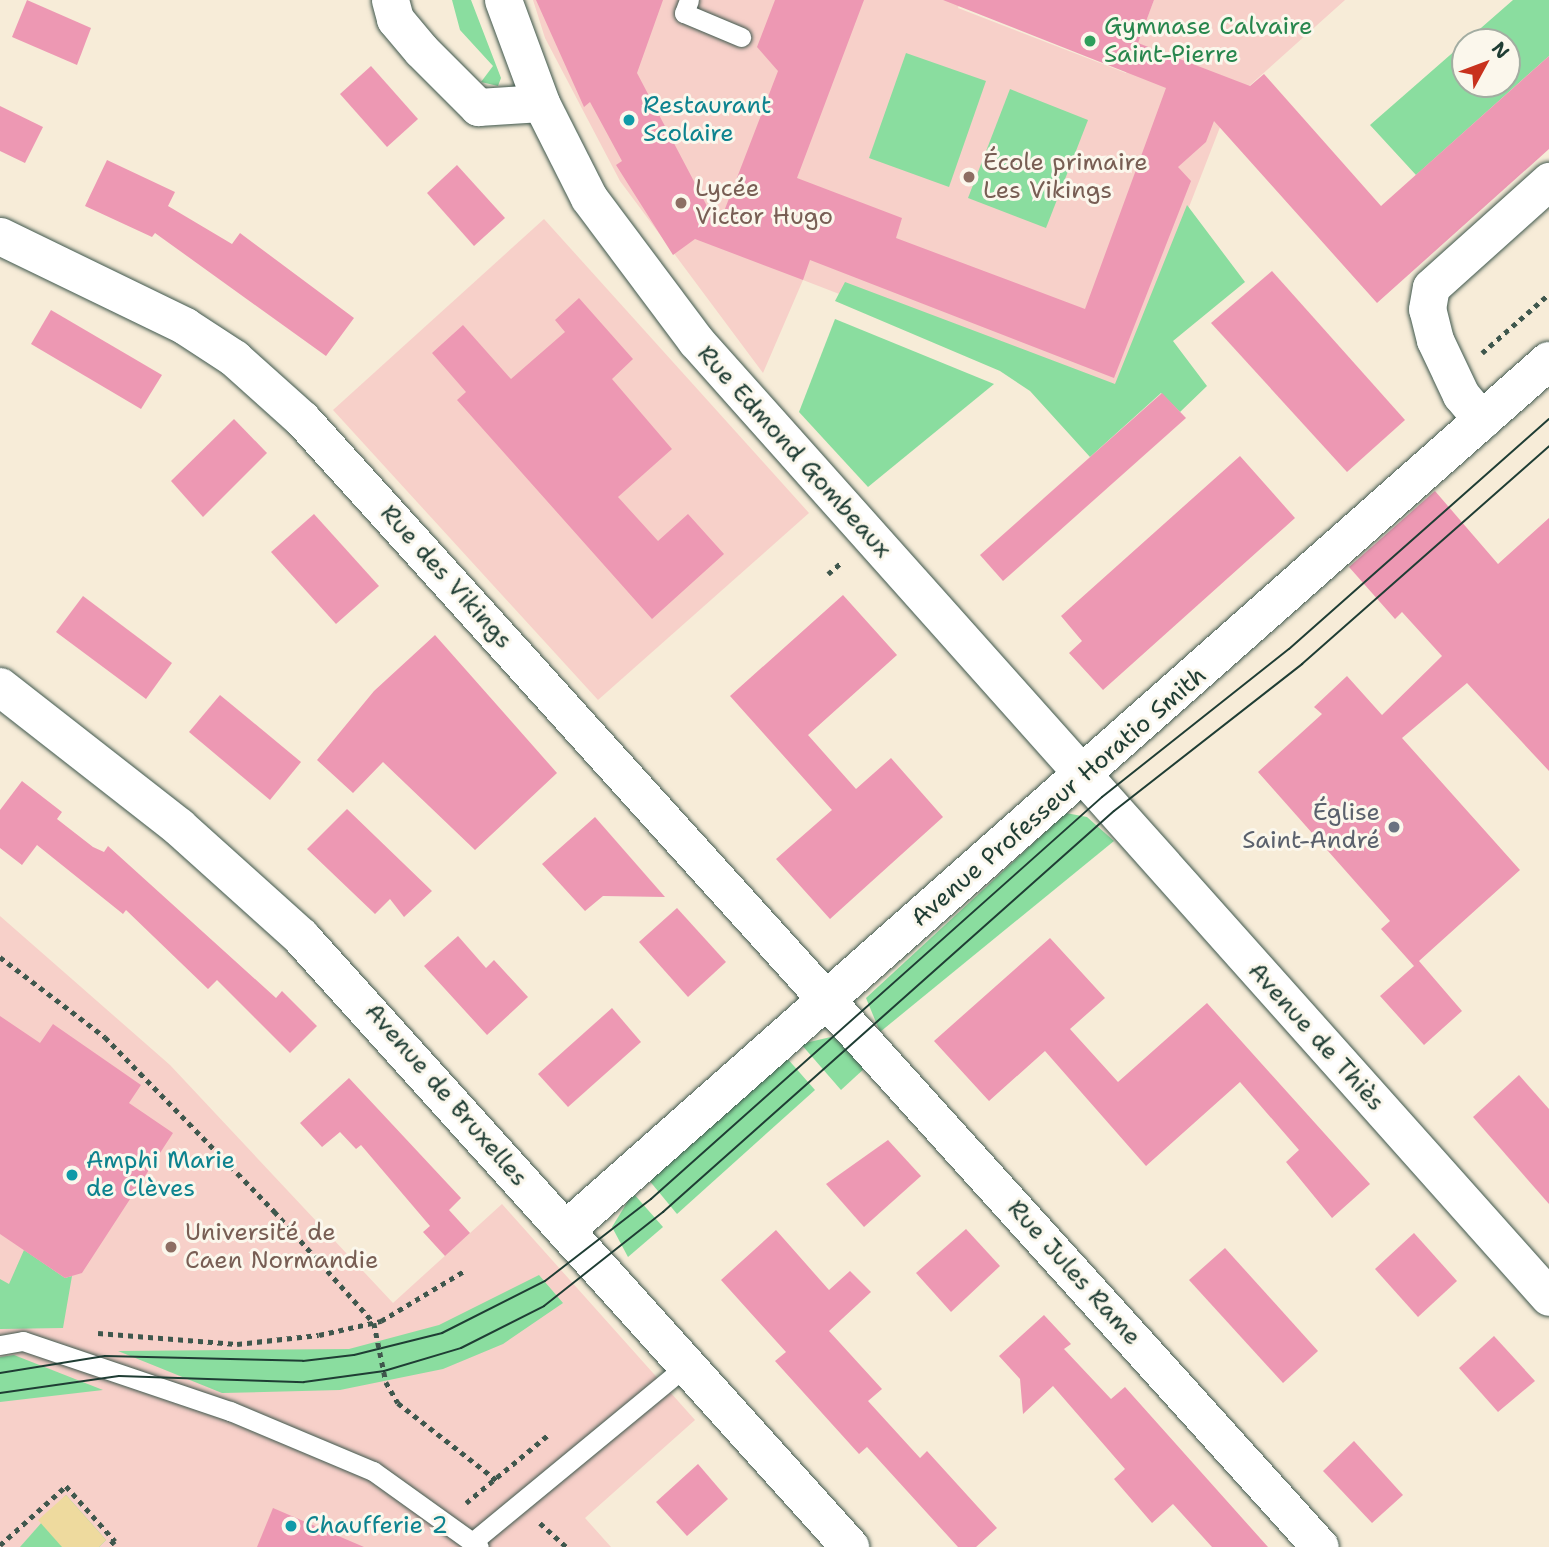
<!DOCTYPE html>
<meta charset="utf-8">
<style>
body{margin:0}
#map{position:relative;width:1549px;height:1547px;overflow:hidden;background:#f7ecd8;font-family:"Shantell Sans",sans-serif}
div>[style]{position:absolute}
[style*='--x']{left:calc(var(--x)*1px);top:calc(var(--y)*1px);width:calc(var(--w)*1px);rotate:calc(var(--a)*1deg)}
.built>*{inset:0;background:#f7d0c9}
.green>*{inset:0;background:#8add9f}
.sand>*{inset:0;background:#eeda9e}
.building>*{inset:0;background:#ed98b3}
.path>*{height:4.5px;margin-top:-2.25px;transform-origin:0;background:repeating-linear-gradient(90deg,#3f574d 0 5px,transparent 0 10px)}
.roads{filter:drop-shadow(0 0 2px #3f574d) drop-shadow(0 0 2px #3f574d)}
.service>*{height:19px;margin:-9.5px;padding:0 9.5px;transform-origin:9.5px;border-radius:9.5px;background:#fff}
.minor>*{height:37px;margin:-18.5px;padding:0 18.5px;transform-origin:18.5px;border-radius:18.5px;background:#fff}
.tertiary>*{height:38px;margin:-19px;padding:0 19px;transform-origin:19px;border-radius:19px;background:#fff}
.tram>*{height:2px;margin:-1px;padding:0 1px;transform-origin:1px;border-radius:1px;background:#1f3d34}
.dots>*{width:19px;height:19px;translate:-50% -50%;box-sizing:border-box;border:4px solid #fbf7ec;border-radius:50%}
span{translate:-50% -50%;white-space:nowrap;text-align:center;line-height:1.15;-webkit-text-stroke:6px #fbf7ec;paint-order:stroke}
.leisure-label{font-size:24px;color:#27864d}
.left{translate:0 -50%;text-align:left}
.culture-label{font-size:24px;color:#0d838f}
.education-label{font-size:24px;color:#785e54}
.street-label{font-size:24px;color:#1f3d34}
.worship-label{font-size:24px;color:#5b616d}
.right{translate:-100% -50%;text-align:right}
.north{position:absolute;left:1451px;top:28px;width:70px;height:70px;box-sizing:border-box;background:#fbf7ec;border:2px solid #a3ada2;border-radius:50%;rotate:49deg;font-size:19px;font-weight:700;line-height:28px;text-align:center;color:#1f3d34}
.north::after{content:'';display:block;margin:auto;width:24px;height:32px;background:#c8321e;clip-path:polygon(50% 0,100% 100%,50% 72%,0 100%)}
</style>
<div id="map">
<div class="built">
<i style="clip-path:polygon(533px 0,961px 0,958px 8px,1126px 73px,1154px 0,1345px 0,1229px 104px,1114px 400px,803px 280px,763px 373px,620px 181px,545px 38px)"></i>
<i style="clip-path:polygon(544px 219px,809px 513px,598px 700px,333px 410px)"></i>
<i style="clip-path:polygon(0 916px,170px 1065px,393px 1303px,502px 1204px,695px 1420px,585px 1518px,611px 1547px,0 1547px)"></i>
</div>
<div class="green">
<i style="clip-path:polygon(452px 0,471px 0,501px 78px,498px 86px,481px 82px,493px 66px,460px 30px)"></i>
<i style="clip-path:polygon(evenodd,1513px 0,1549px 0,1549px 56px,1416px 175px,1370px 125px,1513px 0,1465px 42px,1507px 42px,1507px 84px,1465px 84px,1465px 42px)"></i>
<i style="clip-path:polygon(906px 53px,986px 81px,949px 187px,869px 158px)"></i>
<i style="clip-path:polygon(1010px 89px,1088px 120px,1046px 228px,968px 198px)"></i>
<i style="clip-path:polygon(1187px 205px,1245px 282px,1173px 341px,1207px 386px,1180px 412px,1161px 393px,1090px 457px,1030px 391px,1000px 371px,835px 301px,845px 282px,1115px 384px)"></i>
<i style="clip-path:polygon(835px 319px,994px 384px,868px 487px,799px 412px)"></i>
<i style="clip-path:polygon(1066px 813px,1087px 817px,1114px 841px,880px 1032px,866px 998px)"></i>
<i style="clip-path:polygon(835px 1036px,866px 1067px,841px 1090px,801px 1044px)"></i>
<i style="clip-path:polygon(786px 1057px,815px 1090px,677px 1214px,648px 1179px)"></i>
<i style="clip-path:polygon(633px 1193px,663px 1227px,628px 1257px,612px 1227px)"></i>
<i style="clip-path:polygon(24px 1250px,65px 1278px,72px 1276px,63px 1328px,0 1329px,0 1279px,9px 1284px)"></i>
<i style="clip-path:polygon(539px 1275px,563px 1303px,503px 1344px,443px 1369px,340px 1390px,222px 1393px,118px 1351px,349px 1349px,439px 1325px)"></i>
<i style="clip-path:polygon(14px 1355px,103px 1390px,0 1402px,0 1357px)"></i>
<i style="clip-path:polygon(66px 1495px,106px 1540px,99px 1547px,20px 1547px)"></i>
</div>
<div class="sand">
<i style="clip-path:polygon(66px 1495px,106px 1540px,99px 1547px,62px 1547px,38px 1520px)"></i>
</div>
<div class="building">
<i style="clip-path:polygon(27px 0,91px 28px,77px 65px,12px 37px)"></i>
<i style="clip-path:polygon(536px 0,663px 0,637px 73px,718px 227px,778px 71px,757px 47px,775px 0,864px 0,797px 178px,902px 218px,896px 238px,1085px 309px,1166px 88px,943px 0,1154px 0,1138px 43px,1250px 86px,1264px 74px,1381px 206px,1549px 56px,1549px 149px,1377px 303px,1214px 121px,1206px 142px,1178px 167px,1191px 181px,1114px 378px,810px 260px,803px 280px,695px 239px,673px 255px,616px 165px,622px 161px,590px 102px,584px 107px)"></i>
<i style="clip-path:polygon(371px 66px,418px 119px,387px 147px,340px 94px)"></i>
<i style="clip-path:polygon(0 106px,43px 127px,25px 163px,0 151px)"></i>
<i style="clip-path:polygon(107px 160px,175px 192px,168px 206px,232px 244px,240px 233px,354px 318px,326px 356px,155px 233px,152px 237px,85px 206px)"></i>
<i style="clip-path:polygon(457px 165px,505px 218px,474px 246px,427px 193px)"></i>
<i style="clip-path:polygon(1272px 271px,1405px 420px,1347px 472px,1211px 323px)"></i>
<i style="clip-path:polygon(579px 298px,633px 359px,612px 379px,672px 449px,618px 497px,658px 541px,688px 514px,724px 554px,652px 619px,457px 400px,466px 392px,432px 353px,463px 325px,511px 379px,565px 332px,555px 320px)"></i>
<i style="clip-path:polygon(51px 310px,162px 375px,141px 409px,31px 344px)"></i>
<i style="clip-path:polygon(1162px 393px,1186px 418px,1003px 581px,980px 555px)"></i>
<i style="clip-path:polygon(234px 419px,267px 453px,203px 517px,171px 481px)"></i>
<i style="clip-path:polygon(1240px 456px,1295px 518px,1103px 690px,1069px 653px,1082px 641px,1061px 616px)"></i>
<i style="clip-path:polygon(1435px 491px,1498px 564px,1549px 518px,1549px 771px,1467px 683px,1402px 738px,1520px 870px,1419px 961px,1462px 1011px,1424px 1045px,1380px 996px,1414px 966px,1381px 929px,1390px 921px,1258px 772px,1322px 714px,1314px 707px,1347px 676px,1382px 715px,1442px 656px,1402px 612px,1395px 619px,1349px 567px)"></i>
<i style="clip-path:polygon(314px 514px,379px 586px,336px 624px,271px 552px)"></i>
<i style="clip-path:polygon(843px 595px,897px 655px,808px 735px,856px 789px,891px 758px,943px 817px,830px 919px,776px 859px,832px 810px,730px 696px)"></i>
<i style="clip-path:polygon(83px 596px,172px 663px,146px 699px,56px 632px)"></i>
<i style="clip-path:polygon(435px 635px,557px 773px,475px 850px,383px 762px,353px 793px,317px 760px,374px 691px)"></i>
<i style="clip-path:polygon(220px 695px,301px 762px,270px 800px,189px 732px)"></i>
<i style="clip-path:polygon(22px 781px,62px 812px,57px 819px,93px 847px,104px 852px,108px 846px,276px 998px,282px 991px,317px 1026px,290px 1053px,217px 980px,208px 989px,126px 910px,123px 914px,37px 845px,22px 865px,0 848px,0 810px)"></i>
<i style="clip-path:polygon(347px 809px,432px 891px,404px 917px,390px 899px,375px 914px,307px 849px)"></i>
<i style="clip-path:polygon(595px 817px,665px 897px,603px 896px,585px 911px,542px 864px)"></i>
<i style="clip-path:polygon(677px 908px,726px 962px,688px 997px,639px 942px)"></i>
<i style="clip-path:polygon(458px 936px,486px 968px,494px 960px,528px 997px,487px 1035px,424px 966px)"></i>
<i style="clip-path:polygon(1050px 938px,1105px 998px,1070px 1029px,1118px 1082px,1207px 1003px,1370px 1184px,1332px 1218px,1286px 1162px,1299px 1150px,1240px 1082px,1146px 1166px,1045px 1051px,989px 1101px,934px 1041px)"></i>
<i style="clip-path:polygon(612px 1008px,641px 1042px,568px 1107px,538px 1074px)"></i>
<i style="clip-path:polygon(0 1016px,40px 1043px,53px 1024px,141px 1085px,129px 1103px,173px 1133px,82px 1273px,65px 1278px,0 1234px)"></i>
<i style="clip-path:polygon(1519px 1075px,1549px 1109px,1549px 1204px,1473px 1117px)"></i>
<i style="clip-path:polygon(349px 1078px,461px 1198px,449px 1210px,470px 1233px,445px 1256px,423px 1232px,430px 1226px,361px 1145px,356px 1149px,340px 1132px,322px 1147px,300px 1123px)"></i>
<i style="clip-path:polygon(888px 1140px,921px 1176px,864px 1227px,826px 1184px)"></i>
<i style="clip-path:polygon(966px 1229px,1000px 1266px,951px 1312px,916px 1273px)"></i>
<i style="clip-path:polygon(776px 1230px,829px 1290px,850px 1271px,871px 1292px,829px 1331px,882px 1389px,868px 1401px,920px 1458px,927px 1451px,997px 1528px,976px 1547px,958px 1547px,867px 1447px,859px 1454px,775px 1361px,786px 1352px,721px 1280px)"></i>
<i style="clip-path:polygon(1414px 1233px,1457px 1281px,1418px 1317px,1375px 1269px)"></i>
<i style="clip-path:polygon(1225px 1248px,1318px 1351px,1283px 1383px,1189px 1280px)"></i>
<i style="clip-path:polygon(1044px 1315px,1071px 1344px,1064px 1349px,1111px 1399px,1125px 1387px,1268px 1547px,1212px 1547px,1173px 1504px,1152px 1523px,1114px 1479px,1125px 1469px,1053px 1386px,1023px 1414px,1020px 1379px,999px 1356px)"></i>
<i style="clip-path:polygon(1494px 1336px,1535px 1381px,1498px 1412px,1459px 1368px)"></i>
<i style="clip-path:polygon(1354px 1441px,1403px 1495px,1372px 1523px,1323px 1471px)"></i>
<i style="clip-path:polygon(698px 1464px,728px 1499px,687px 1536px,656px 1502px)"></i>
<i style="clip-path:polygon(273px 1508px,364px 1547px,257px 1547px)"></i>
</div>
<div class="path">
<i style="--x:1482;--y:353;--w:89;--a:-41.4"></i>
<i style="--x:828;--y:574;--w:18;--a:-41"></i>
<i style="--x:0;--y:957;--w:132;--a:37.3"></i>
<i style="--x:105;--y:1037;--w:243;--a:45.8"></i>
<i style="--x:274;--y:1211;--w:150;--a:48.2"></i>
<i style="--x:374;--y:1323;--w:60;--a:78.5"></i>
<i style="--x:386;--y:1382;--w:24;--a:60"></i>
<i style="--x:398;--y:1403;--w:128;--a:38"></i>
<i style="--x:98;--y:1333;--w:139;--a:4.5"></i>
<i style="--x:237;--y:1344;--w:82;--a:-6.3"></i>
<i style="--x:319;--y:1335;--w:64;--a:-12.7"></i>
<i style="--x:381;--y:1321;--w:99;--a:-31"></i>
<i style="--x:466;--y:1503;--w:108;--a:-39.7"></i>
<i style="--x:540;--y:1523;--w:36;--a:42"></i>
<i style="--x:0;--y:1545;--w:89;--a:-41.8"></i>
<i style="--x:66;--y:1486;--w:74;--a:48.3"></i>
<i style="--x:115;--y:1541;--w:9;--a:139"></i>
</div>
<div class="roads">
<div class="service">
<i style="--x:689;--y:0;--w:14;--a:111"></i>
<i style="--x:684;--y:13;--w:62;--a:22.8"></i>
<i style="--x:0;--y:1345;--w:23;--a:-10"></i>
<i style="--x:23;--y:1341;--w:219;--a:18.7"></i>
<i style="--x:230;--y:1411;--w:155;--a:22.8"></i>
<i style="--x:373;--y:1471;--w:130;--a:35.6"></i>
<i style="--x:476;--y:1539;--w:273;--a:-39.5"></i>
</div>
<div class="minor">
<i style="--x:390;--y:0;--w:20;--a:75"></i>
<i style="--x:395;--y:19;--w:40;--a:50"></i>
<i style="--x:421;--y:50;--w:81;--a:45"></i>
<i style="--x:478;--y:107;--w:63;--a:-3.6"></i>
<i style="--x:503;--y:0;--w:110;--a:69.7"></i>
<i style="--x:541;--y:103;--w:106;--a:63.2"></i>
<i style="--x:589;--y:198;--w:179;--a:53.2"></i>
<i style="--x:696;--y:341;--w:1281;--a:48.26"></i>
<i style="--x:0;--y:236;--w:206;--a:25.9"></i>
<i style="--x:185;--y:326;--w:59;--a:33.1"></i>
<i style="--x:234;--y:358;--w:91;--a:41.9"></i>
<i style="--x:302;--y:419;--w:1519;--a:47.93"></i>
<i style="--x:1482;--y:420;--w:33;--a:-130"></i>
<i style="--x:1461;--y:395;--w:61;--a:-115.3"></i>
<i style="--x:1435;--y:340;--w:32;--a:-104"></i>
<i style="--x:1427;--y:309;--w:22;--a:-80"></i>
<i style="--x:1431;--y:287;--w:159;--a:-41.9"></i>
</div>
<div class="tertiary">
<i style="--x:0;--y:687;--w:227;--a:38"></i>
<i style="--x:179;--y:827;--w:164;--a:42"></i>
<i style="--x:301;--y:937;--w:821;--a:48.01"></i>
<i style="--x:566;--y:1230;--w:1312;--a:-41.48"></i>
</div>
</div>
<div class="tram">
<i style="--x:0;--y:1373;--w:106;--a:-9.2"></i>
<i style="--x:105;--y:1356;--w:198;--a:1.4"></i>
<i style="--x:303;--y:1361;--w:51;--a:-6.7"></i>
<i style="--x:354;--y:1355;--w:91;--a:-14"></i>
<i style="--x:442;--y:1333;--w:115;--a:-26.8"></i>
<i style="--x:545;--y:1281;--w:134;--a:-37.7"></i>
<i style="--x:651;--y:1199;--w:604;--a:-41.71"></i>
<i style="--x:1102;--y:797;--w:238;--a:-38.4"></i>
<i style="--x:1289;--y:649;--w:347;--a:-41.5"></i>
<i style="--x:0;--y:1393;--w:120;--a:-8.1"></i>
<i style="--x:119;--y:1376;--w:185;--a:1.9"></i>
<i style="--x:304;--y:1382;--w:81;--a:-7.8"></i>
<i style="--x:384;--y:1371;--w:80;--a:-16.6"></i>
<i style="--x:461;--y:1348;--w:93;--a:-26.8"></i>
<i style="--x:544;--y:1306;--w:152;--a:-38.3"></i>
<i style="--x:663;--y:1212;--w:603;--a:-41.64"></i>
<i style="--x:1114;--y:811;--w:239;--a:-38"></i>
<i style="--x:1302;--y:664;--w:329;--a:-41.4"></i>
</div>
<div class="dots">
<i style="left:1090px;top:41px;background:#2e9e5b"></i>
<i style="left:629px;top:120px;background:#0f9aa8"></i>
<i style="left:969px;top:177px;background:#8d6e63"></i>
<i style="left:681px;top:203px;background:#8d6e63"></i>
<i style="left:1394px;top:827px;background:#6b7280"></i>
<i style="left:72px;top:1175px;background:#0f9aa8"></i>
<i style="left:171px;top:1247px;background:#8d6e63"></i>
<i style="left:291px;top:1526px;background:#0f9aa8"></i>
</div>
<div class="leisure-label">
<span class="left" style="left:1104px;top:41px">Gymnase Calvaire<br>Saint-Pierre</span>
</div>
<div class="culture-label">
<span class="left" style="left:643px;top:120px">Restaurant<br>Scolaire</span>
<span class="left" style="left:86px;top:1175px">Amphi Marie<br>de Clèves</span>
<span class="left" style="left:305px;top:1526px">Chaufferie 2</span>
</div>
<div class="education-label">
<span class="left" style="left:983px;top:177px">École primaire<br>Les Vikings</span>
<span class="left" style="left:695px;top:203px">Lycée<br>Victor Hugo</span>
<span class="left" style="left:185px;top:1247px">Université de<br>Caen Normandie</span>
</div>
<div class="street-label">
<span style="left:794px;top:452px;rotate:48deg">Rue Edmond Gombeaux</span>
<span style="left:446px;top:577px;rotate:48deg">Rue des Vikings</span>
<span style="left:1059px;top:797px;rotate:-41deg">Avenue Professeur Horatio Smith</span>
<span style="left:1316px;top:1037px;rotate:48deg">Avenue de Thiès</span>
<span style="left:446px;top:1095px;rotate:49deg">Avenue de Bruxelles</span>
<span style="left:1074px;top:1273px;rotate:48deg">Rue Jules Rame</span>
</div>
<div class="worship-label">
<span class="right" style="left:1380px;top:827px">Église<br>Saint-André</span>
</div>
<div class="north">N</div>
</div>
